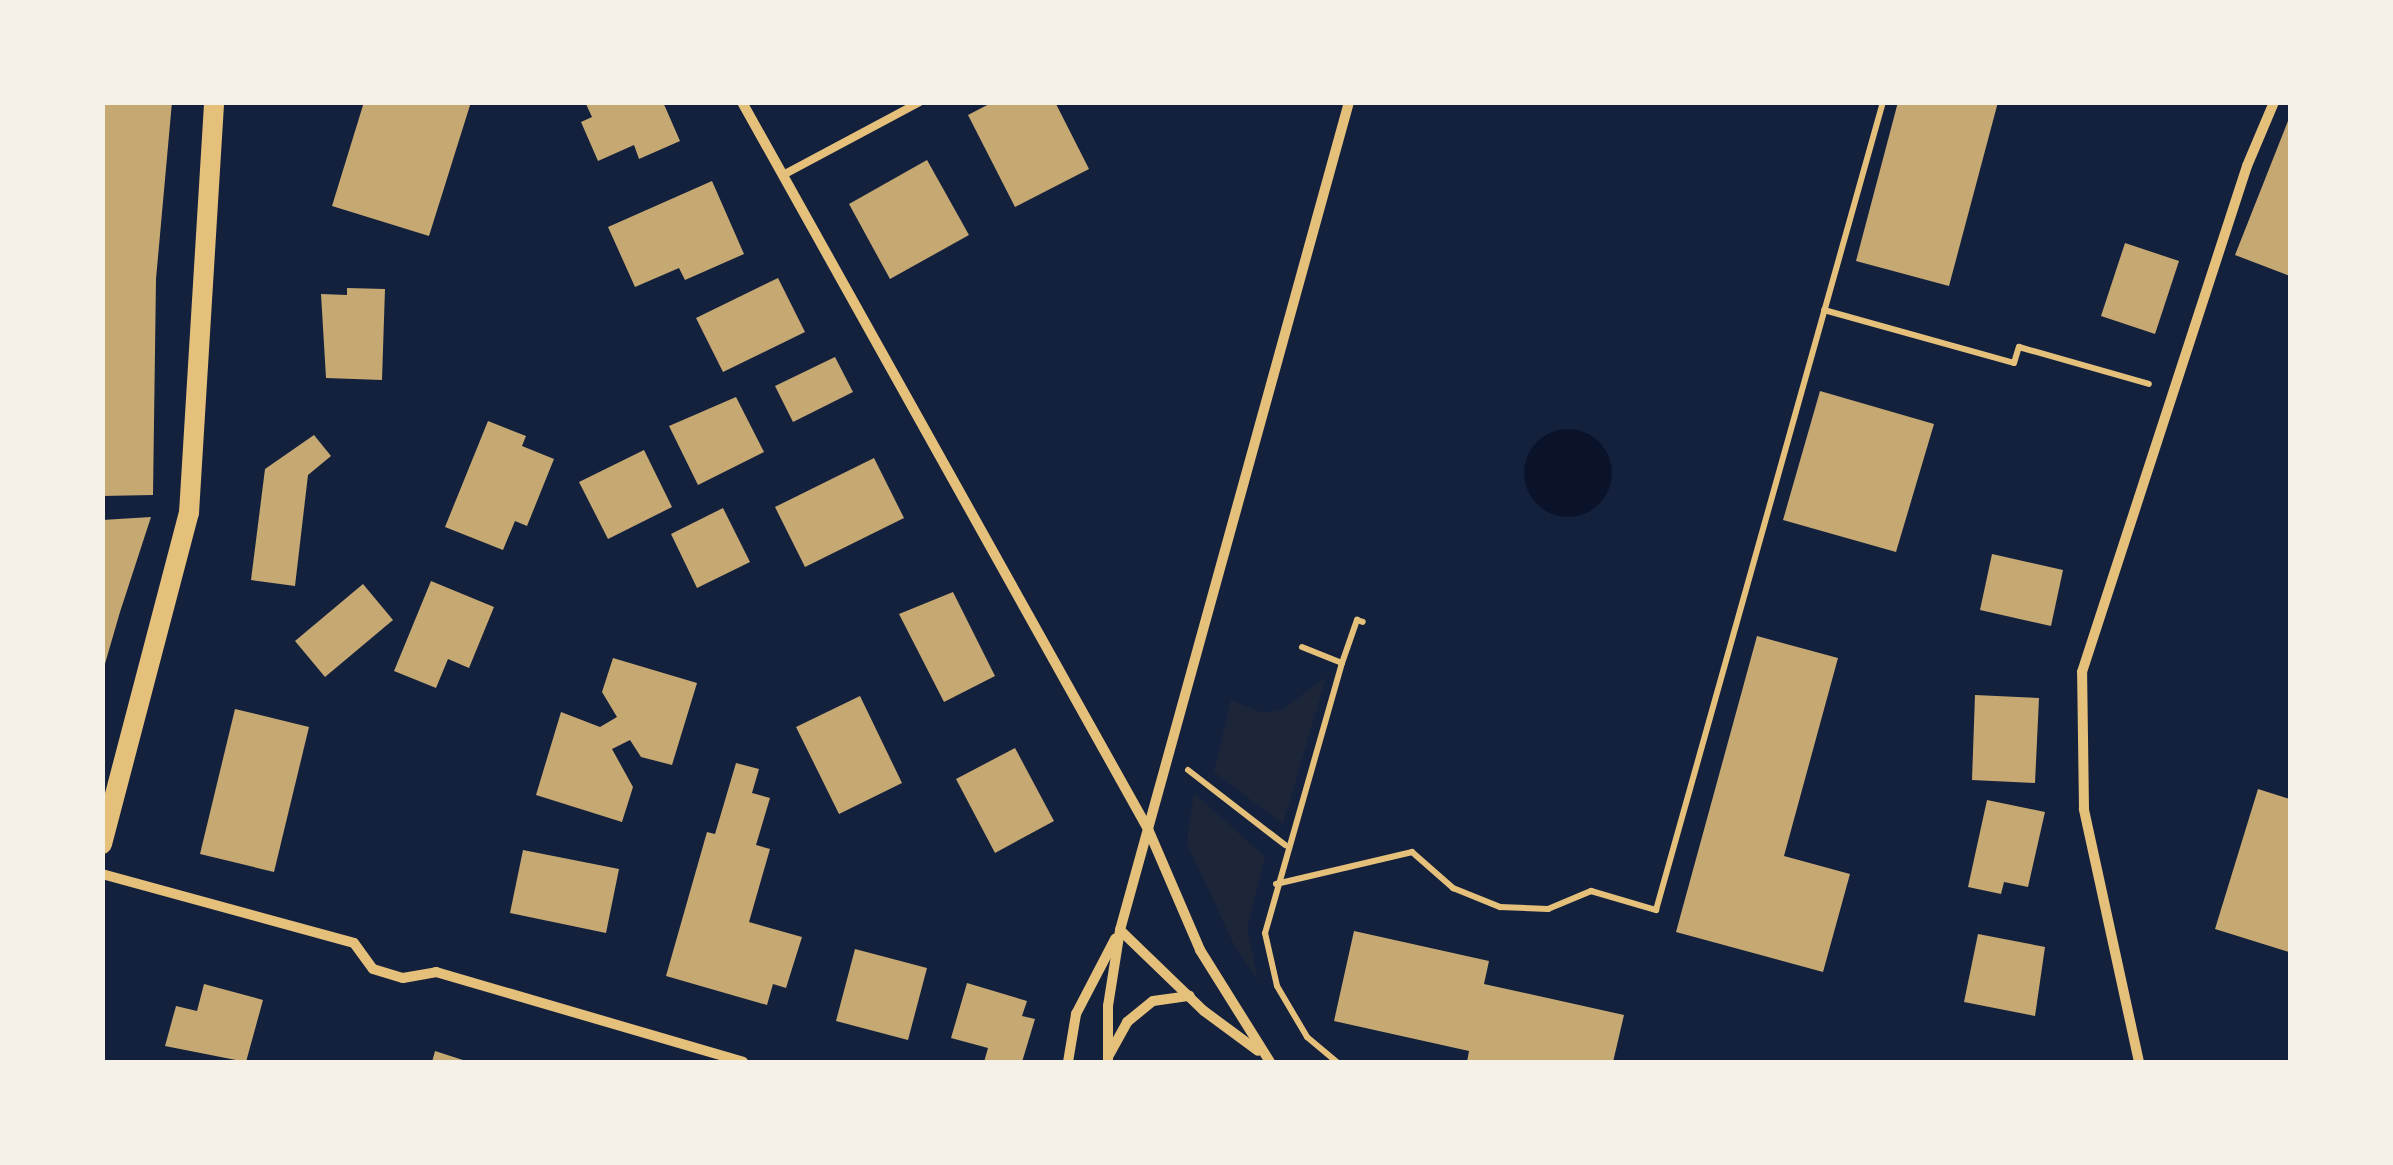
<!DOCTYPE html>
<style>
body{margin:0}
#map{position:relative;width:2393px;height:1165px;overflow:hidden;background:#14213d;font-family:"Varela Round",sans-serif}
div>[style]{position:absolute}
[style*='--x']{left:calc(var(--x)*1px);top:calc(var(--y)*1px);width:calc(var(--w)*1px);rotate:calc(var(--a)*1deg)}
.green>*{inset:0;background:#1d2539}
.water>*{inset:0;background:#0b132b}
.round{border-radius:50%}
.building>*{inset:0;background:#c6a872}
.path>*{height:6px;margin:-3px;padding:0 3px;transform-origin:3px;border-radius:3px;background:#e5c07b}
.service>*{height:8px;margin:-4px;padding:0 4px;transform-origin:4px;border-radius:4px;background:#e5c07b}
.minor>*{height:10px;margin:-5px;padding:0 5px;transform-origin:5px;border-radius:5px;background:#e5c07b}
.secondary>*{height:20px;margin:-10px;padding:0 10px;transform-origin:10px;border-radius:10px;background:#e5c07b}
span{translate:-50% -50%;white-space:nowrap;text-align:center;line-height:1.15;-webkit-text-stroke:10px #f6f1e7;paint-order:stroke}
.frame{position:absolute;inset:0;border:105px solid #f6f1e7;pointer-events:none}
</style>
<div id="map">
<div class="green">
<i style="clip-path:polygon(1326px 677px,1283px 824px,1214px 772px,1231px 700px,1263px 713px,1282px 710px)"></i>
<i style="clip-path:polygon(1194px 793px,1265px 857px,1247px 928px,1258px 980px,1236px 949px,1187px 843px)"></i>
</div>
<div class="water">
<i class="round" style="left:1524px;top:429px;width:88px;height:88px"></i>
</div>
<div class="building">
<i style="clip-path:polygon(105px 102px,172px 102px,156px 279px,153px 495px,102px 496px)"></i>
<i style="clip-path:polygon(364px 102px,471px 102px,429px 236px,332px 206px)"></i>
<i style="clip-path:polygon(585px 102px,663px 102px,680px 141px,639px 159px,634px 145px,598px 161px,581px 122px,592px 117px)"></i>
<i style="clip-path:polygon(993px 102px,1055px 102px,1089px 169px,1015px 207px,968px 115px)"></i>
<i style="clip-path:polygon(1898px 102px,1998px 102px,1949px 286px,1856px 261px)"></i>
<i style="clip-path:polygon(2290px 116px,2290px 276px,2235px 255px)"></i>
<i style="clip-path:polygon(927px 160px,969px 235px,890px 279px,849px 204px)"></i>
<i style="clip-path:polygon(712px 181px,744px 254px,685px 280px,679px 268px,635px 287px,608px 227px)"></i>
<i style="clip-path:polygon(2125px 243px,2179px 261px,2155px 334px,2101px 316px)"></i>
<i style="clip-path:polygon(778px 278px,805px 332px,723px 372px,696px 318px)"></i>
<i style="clip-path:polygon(347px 288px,385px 289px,382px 380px,326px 378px,321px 294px,347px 295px)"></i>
<i style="clip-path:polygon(835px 357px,853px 392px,793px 422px,775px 386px)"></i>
<i style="clip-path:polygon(1820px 391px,1934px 424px,1896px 552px,1783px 520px)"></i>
<i style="clip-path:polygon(736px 397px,764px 452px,698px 485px,669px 426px)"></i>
<i style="clip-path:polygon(488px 421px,526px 436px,522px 446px,554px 459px,527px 526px,515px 521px,503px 550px,445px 527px)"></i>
<i style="clip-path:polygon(314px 435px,331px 456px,308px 475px,295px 586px,251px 580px,265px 469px)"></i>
<i style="clip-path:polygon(644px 450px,672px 507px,608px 539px,579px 482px)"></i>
<i style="clip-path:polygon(874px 458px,904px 518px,805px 567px,775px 507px)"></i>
<i style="clip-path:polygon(723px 508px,750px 562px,697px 588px,671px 534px)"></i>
<i style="clip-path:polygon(151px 517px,120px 612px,102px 674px,102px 520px)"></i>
<i style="clip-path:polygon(1992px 554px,2063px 570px,2051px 626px,1980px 610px)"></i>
<i style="clip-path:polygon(431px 581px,494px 607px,469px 668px,448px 659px,436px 688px,394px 671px)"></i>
<i style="clip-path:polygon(363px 584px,393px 620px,325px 677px,295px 641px)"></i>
<i style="clip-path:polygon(953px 592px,995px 676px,944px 702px,899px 614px)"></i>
<i style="clip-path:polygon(1757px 636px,1838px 658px,1784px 856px,1850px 874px,1823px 972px,1676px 932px)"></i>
<i style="clip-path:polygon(613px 658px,697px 683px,672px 765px,641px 757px,630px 740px,612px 749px,633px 787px,622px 822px,536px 795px,561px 712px,600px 727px,617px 717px,602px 692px)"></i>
<i style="clip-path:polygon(1975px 695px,2039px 698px,2035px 783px,1972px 780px)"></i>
<i style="clip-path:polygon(860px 696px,902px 783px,839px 814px,796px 727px)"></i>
<i style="clip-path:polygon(235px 709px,309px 727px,274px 872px,200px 854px)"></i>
<i style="clip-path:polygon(1015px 748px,1054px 821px,995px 853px,956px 779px)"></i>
<i style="clip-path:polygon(736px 763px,759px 769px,752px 793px,770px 798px,756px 845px,770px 849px,749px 922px,802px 937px,786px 988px,773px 984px,767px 1005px,666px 976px,707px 832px,715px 834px)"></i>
<i style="clip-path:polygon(2258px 789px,2290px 799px,2289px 952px,2215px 929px)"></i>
<i style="clip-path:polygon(1987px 800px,2045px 812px,2028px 887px,2004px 882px,2001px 894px,1968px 887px)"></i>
<i style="clip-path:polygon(523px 850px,619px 869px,606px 933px,510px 913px)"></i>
<i style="clip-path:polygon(1354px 931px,1489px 961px,1484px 984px,1624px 1015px,1613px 1062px,1467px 1062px,1469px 1051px,1334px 1021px)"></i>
<i style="clip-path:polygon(1978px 934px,2045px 947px,2035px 1016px,1964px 1002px)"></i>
<i style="clip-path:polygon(855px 949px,927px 968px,908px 1040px,836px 1021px)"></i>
<i style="clip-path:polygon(967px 983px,1027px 1001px,1022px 1016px,1035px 1019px,1022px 1062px,984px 1062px,988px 1048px,951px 1038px)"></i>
<i style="clip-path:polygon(204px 984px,263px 1000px,246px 1062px,165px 1046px,176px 1006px,197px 1011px)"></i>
<i style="clip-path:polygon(435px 1051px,469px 1062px,432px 1062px)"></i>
</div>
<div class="path">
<i style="--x:1824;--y:310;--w:197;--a:15.6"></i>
<i style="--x:2014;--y:363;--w:17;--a:-73"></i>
<i style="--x:2019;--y:347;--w:135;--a:15.9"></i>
<i style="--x:1302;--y:647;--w:43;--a:21.8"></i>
<i style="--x:1342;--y:663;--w:281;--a:105.9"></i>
<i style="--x:1265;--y:933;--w:54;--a:77.2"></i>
<i style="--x:1277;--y:986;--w:59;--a:59.5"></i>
<i style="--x:1307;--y:1037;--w:39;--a:40"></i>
<i style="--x:1342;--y:663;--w:46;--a:-70.8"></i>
<i style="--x:1357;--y:620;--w:6;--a:18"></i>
<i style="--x:1188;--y:770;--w:123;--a:37.7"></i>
<i style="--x:1276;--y:884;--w:140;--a:-13.2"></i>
<i style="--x:1412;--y:852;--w:55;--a:41.3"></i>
<i style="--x:1453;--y:888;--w:51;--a:22"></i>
<i style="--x:1500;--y:907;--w:48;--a:2.4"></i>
<i style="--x:1548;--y:909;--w:47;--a:-22.7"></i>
<i style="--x:1591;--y:891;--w:68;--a:16.3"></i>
<i style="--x:1656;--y:910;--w:839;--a:-74.31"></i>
</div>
<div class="service">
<i style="--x:783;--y:175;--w:155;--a:-28.1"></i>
</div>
<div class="minor">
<i style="--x:742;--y:102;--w:833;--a:60.82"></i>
<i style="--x:1148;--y:829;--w:132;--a:66.7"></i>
<i style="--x:1200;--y:950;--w:132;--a:58"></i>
<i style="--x:102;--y:874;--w:261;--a:15.3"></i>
<i style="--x:354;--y:943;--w:32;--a:54"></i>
<i style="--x:373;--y:969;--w:31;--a:17"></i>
<i style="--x:403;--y:978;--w:34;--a:-10"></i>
<i style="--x:436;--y:972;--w:320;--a:16.3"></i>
<i style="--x:1120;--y:930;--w:117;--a:44"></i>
<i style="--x:1204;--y:1011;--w:67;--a:36.5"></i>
<i style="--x:1109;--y:1055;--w:38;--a:-61"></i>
<i style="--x:1127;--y:1022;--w:33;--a:-39"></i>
<i style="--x:1153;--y:1001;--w:37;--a:-8"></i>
<i style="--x:1068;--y:1062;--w:49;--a:-80.5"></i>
<i style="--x:1076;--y:1014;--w:85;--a:-62.5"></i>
<i style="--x:1108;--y:1062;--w:56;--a:-90"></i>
<i style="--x:1108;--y:1006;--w:77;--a:-81"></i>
<i style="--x:1120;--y:930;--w:859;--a:-74.54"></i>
<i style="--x:2139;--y:1062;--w:259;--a:-102.3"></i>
<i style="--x:2084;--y:809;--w:137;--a:-90.8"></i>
<i style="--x:2082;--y:672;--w:532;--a:-71.94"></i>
<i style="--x:2247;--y:166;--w:69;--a:-67.1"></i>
</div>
<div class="secondary">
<i style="--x:102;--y:844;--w:342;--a:-75.3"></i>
<i style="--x:189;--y:513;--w:412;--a:-86.5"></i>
</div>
<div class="frame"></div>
</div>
